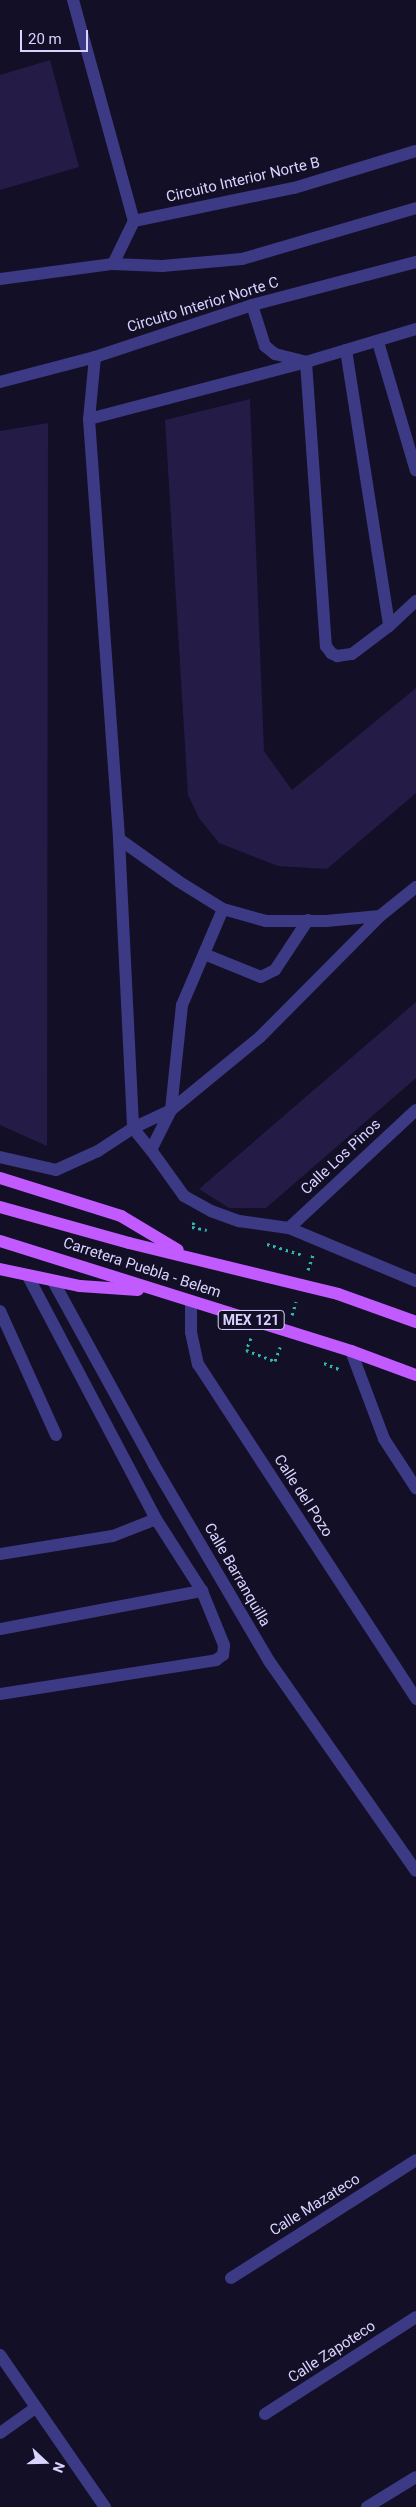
<!DOCTYPE html>
<style>
body{margin:0}
#map{position:relative;width:416px;height:2507px;overflow:hidden;background:#130f26;font-family:Roboto,sans-serif}
div>[style]{position:absolute}
[style*='--x']{left:calc(var(--x)*1px);top:calc(var(--y)*1px);width:calc(var(--w)*1px);rotate:calc(var(--a)*1deg)}
.building>*{inset:0;background:#241b47}
.path>*{height:3px;margin-top:-1.5px;transform-origin:0;background:repeating-linear-gradient(90deg,#2fb8b0 0 2.5px,transparent 0 6.5px)}
.lane>*{height:12px;margin:-6px;padding:0 6px;transform-origin:6px;border-radius:6px;background:#3d3a85}
.street>*{height:12px;margin:-6px;padding:0 6px;transform-origin:6px;border-radius:6px;background:#3d3a85}
.primary>*{height:12px;margin:-6px;padding:0 6px;transform-origin:6px;border-radius:6px;background:#c25bff}
span{translate:-50% -50%;white-space:nowrap;text-align:center;line-height:1.15;-webkit-text-stroke:4.5px #130f26;paint-order:stroke}
.shield-label span{padding:1px 4px;background:#130f26;border:1px solid;border-radius:4px;-webkit-text-stroke-width:0}
.shield-label{font-size:14px;color:#d9d4ff;font-weight:700}
.street-label{font-size:15px;color:#d9d4ff}
.north{position:absolute;left:20px;top:2437px;width:50px;height:50px;-webkit-text-stroke:4px #130f26;paint-order:stroke;rotate:111deg;font-size:14px;font-weight:700;line-height:20px;text-align:center;color:#d9d4ff}
.north::after{content:'';display:block;margin:auto;width:18px;height:22px;background:#d9d4ff;clip-path:polygon(50% 0,100% 100%,50% 72%,0 100%)}
.scale{position:absolute;left:20px;top:30px;width:68px;height:22px;box-sizing:border-box;border:2px solid #d9d4ff;border-top:0;padding-left:6px;font-size:15px;line-height:18px;white-space:nowrap;color:#d9d4ff;-webkit-text-stroke:4px #130f26;paint-order:stroke}
</style>
<div id="map">
<div class="building">
<i style="clip-path:polygon(50px 60px,79px 167px,0 190px,0 75px)"></i>
<i style="clip-path:polygon(250px 399px,264px 751px,292px 790px,416px 688px,416px 793px,327px 869px,278px 866px,219px 843px,199px 818px,188px 795px,165px 420px)"></i>
<i style="clip-path:polygon(48px 423px,47px 1146px,0 1125px,0 431px)"></i>
<i style="clip-path:polygon(416px 1002px,416px 1078px,266px 1208px,229px 1208px,199px 1189px)"></i>
</div>
<div class="path">
<i style="--x:194;--y:1222;--w:5;--a:112"></i>
<i style="--x:192;--y:1227;--w:15;--a:11"></i>
<i style="--x:267;--y:1244;--w:37;--a:17"></i>
<i style="--x:308;--y:1270;--w:16;--a:-72"></i>
<i style="--x:292;--y:1315;--w:14;--a:-73"></i>
<i style="--x:251;--y:1338;--w:13;--a:113"></i>
<i style="--x:246;--y:1350;--w:31;--a:21"></i>
<i style="--x:275;--y:1361;--w:15;--a:-70"></i>
<i style="--x:324;--y:1363;--w:16;--a:22"></i>
</div>
<div class="lane">
<i style="--x:73;--y:0;--w:229;--a:74.6"></i>
<i style="--x:134;--y:221;--w:48;--a:116"></i>
<i style="--x:134;--y:221;--w:163;--a:-11.7"></i>
<i style="--x:294;--y:188;--w:127;--a:-16.9"></i>
<i style="--x:252;--y:305;--w:43;--a:72.4"></i>
<i style="--x:265;--y:346;--w:13;--a:39"></i>
<i style="--x:275;--y:354;--w:32;--a:14"></i>
<i style="--x:306;--y:362;--w:285;--a:86"></i>
<i style="--x:326;--y:646;--w:9;--a:54"></i>
<i style="--x:331;--y:653;--w:7;--a:27"></i>
<i style="--x:337;--y:656;--w:15;--a:-8"></i>
<i style="--x:352;--y:654;--w:46;--a:-37.1"></i>
<i style="--x:389;--y:626;--w:37;--a:-43"></i>
<i style="--x:378;--y:342;--w:134;--a:73.6"></i>
<i style="--x:346;--y:350;--w:279;--a:81.1"></i>
<i style="--x:95;--y:357;--w:62;--a:95.5"></i>
<i style="--x:89;--y:419;--w:421;--a:85.9"></i>
<i style="--x:119;--y:839;--w:72;--a:35.4"></i>
<i style="--x:178;--y:881;--w:53;--a:31.9"></i>
<i style="--x:223;--y:909;--w:45;--a:15.6"></i>
<i style="--x:266;--y:921;--w:60;--a:0"></i>
<i style="--x:326;--y:921;--w:54;--a:-5.3"></i>
<i style="--x:89;--y:419;--w:224;--a:-14.7"></i>
<i style="--x:306;--y:362;--w:115;--a:-16.7"></i>
<i style="--x:119;--y:839;--w:289;--a:87.2"></i>
<i style="--x:133;--y:1128;--w:28;--a:51"></i>
<i style="--x:223;--y:909;--w:104;--a:113.1"></i>
<i style="--x:182;--y:1005;--w:106;--a:96"></i>
<i style="--x:171;--y:1110;--w:45;--a:116.6"></i>
<i style="--x:151;--y:1150;--w:57;--a:54.3"></i>
<i style="--x:184;--y:1196;--w:31;--a:29"></i>
<i style="--x:211;--y:1211;--w:30;--a:20"></i>
<i style="--x:239;--y:1221;--w:50;--a:8"></i>
<i style="--x:204;--y:954;--w:61;--a:22"></i>
<i style="--x:261;--y:977;--w:16;--a:-27"></i>
<i style="--x:275;--y:970;--w:60;--a:-56.6"></i>
<i style="--x:0;--y:1157;--w:57;--a:13.1"></i>
<i style="--x:56;--y:1170;--w:46;--a:-24.3"></i>
<i style="--x:98;--y:1151;--w:42;--a:-33.3"></i>
<i style="--x:133;--y:1128;--w:42;--a:-25.3"></i>
<i style="--x:171;--y:1110;--w:115;--a:-39.4"></i>
<i style="--x:260;--y:1037;--w:170;--a:-45.2"></i>
<i style="--x:380;--y:916;--w:46;--a:-38.9"></i>
<i style="--x:0;--y:1311;--w:136;--a:65.7"></i>
<i style="--x:0;--y:1554;--w:114;--a:-9.1"></i>
<i style="--x:113;--y:1536;--w:46;--a:-21.6"></i>
<i style="--x:0;--y:1629;--w:206;--a:-10.7"></i>
<i style="--x:0;--y:1694;--w:219;--a:-8.9"></i>
<i style="--x:216;--y:1660;--w:9;--a:-36"></i>
<i style="--x:223;--y:1655;--w:10;--a:-84"></i>
<i style="--x:224;--y:1645;--w:58;--a:-112.2"></i>
<i style="--x:202;--y:1591;--w:85;--a:-122.6"></i>
<i style="--x:156;--y:1519;--w:275;--a:-117.8"></i>
</div>
<div class="street">
<i style="--x:0;--y:279;--w:114;--a:-7.6"></i>
<i style="--x:113;--y:264;--w:49;--a:2.3"></i>
<i style="--x:162;--y:266;--w:80;--a:-5"></i>
<i style="--x:242;--y:259;--w:181;--a:-16.3"></i>
<i style="--x:0;--y:382;--w:98;--a:-14.7"></i>
<i style="--x:95;--y:357;--w:165;--a:-18.3"></i>
<i style="--x:252;--y:305;--w:170;--a:-14.7"></i>
<i style="--x:416;--y:1110;--w:173;--a:137.1"></i>
<i style="--x:289;--y:1228;--w:138;--a:22.7"></i>
<i style="--x:53;--y:1281;--w:210;--a:61.2"></i>
<i style="--x:154;--y:1465;--w:227;--a:59.6"></i>
<i style="--x:269;--y:1661;--w:256;--a:55"></i>
<i style="--x:191;--y:1301;--w:31;--a:90"></i>
<i style="--x:191;--y:1332;--w:33;--a:78"></i>
<i style="--x:198;--y:1364;--w:400;--a:56.9"></i>
<i style="--x:351;--y:1351;--w:94;--a:69.4"></i>
<i style="--x:384;--y:1439;--w:59;--a:56.9"></i>
<i style="--x:231;--y:2278;--w:219;--a:-32.5"></i>
<i style="--x:0;--y:2355;--w:185;--a:55.4"></i>
<i style="--x:265;--y:2414;--w:179;--a:-32.7"></i>
<i style="--x:0;--y:2433;--w:43;--a:-35.5"></i>
<i style="--x:367;--y:2507;--w:57;--a:-31.5"></i>
</div>
<div class="primary">
<i style="--x:0;--y:1178;--w:127;--a:17.4"></i>
<i style="--x:121;--y:1216;--w:66;--a:30.8"></i>
<i style="--x:0;--y:1207;--w:134;--a:15.6"></i>
<i style="--x:129;--y:1243;--w:215;--a:13.7"></i>
<i style="--x:338;--y:1294;--w:83;--a:19.7"></i>
<i style="--x:0;--y:1241;--w:368;--a:17.4"></i>
<i style="--x:351;--y:1351;--w:69;--a:20.3"></i>
<i style="--x:0;--y:1269;--w:82;--a:12"></i>
<i style="--x:80;--y:1286;--w:58;--a:3.9"></i>
</div>
<div class="shield-label">
<span style="left:251px;top:1320px">MEX 121</span>
</div>
<div class="street-label">
<span style="left:243px;top:180px;rotate:-13deg">Circuito Interior Norte B</span>
<span style="left:203px;top:305px;rotate:-17deg">Circuito Interior Norte C</span>
<span style="left:341px;top:1157px;rotate:-43deg">Calle Los Pinos</span>
<span style="left:142px;top:1268px;rotate:18deg">Carretera Puebla - Belem</span>
<span style="left:303px;top:1496px;rotate:57deg">Calle del Pozo</span>
<span style="left:237px;top:1575px;rotate:60deg">Calle Barranquilla</span>
<span style="left:315px;top:2205px;rotate:-32deg">Calle Mazateco</span>
<span style="left:332px;top:2352px;rotate:-33deg">Calle Zapoteco</span>
</div>
<div class="north">N</div>
<div class="scale">20 m</div>
</div>
